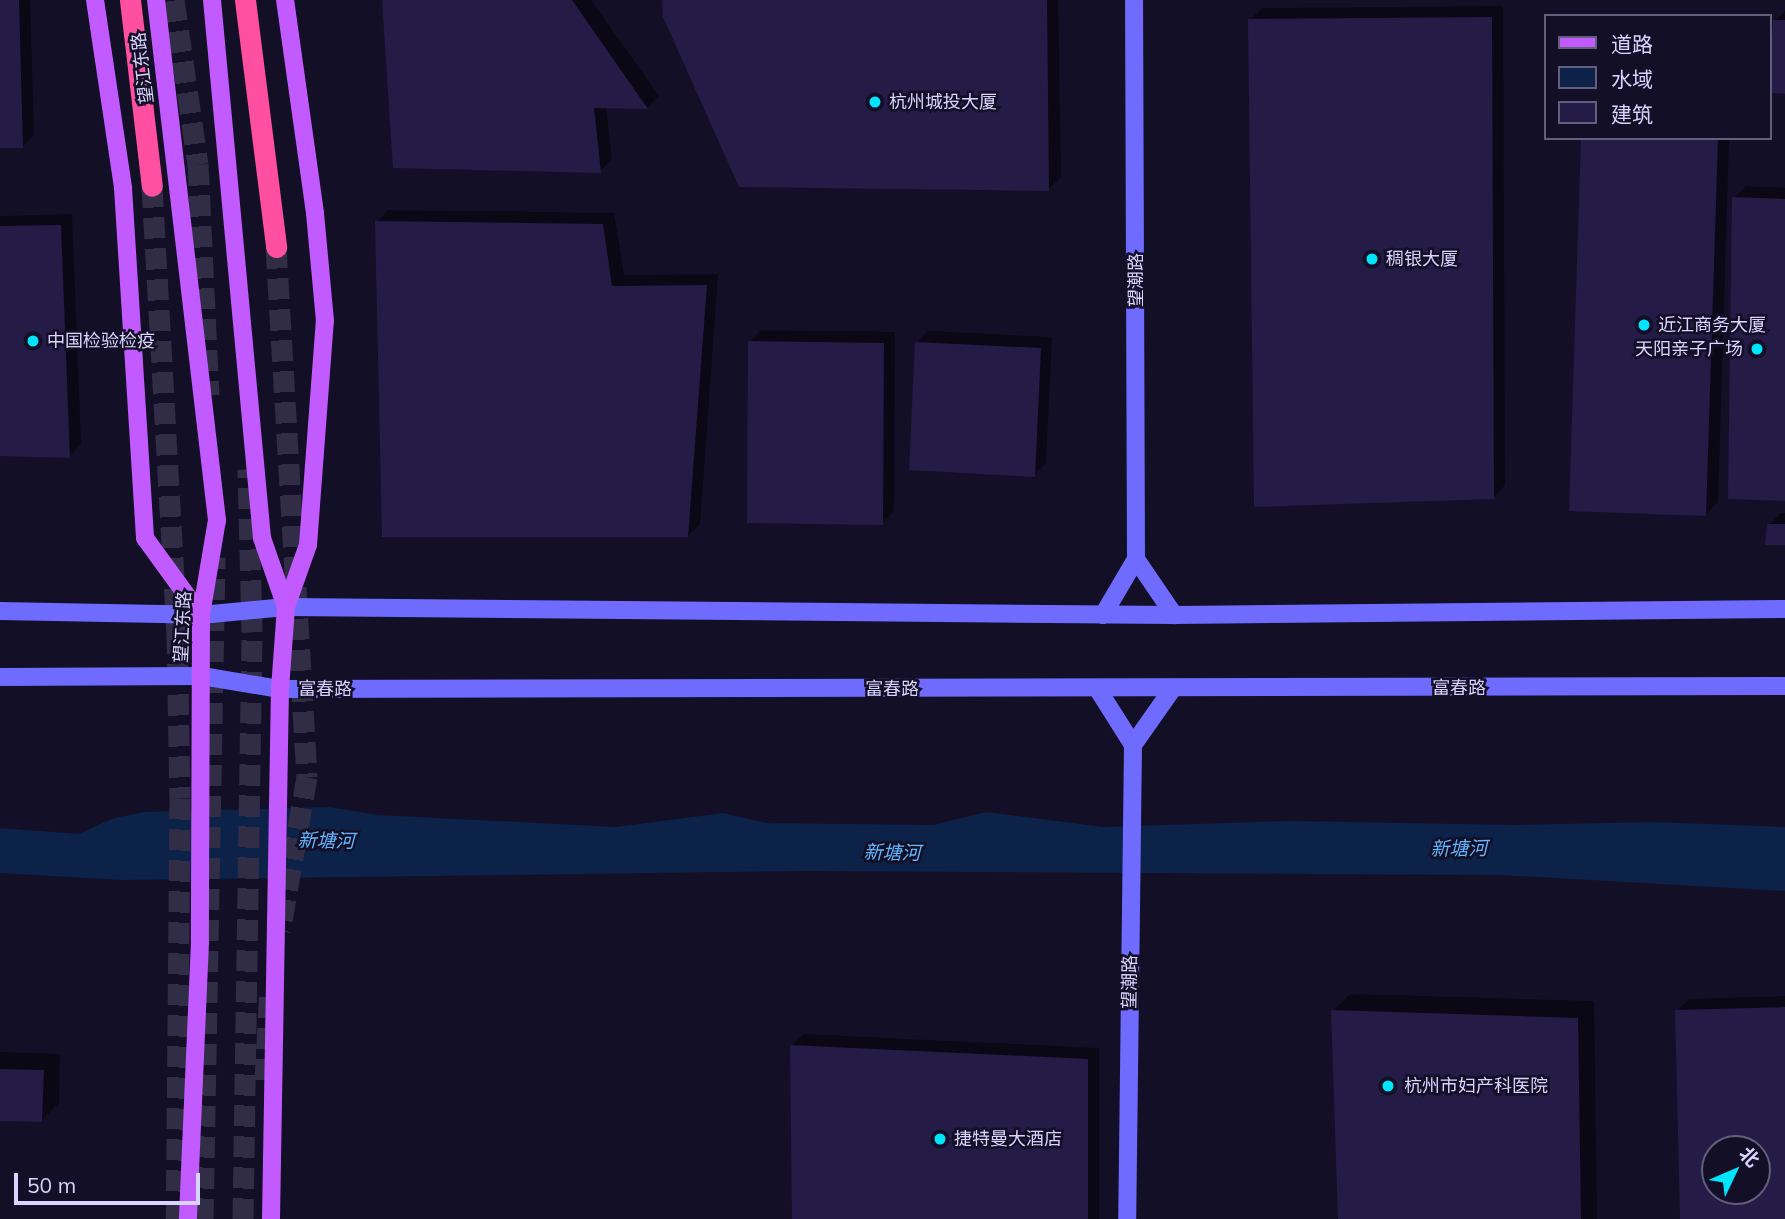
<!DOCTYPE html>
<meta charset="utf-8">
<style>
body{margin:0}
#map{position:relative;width:1785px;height:1219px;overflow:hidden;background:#130f26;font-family:Mulish,"Noto Sans SC",sans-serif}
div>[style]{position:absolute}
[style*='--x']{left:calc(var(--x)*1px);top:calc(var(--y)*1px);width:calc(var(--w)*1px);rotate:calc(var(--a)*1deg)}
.water>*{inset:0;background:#0c2248}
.shadow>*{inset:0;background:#0007}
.building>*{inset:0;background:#241b47}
.highway-tunnel>*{height:21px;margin-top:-10.5px;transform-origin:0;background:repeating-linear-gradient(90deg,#312d47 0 21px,transparent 0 31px)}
.secondary>*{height:18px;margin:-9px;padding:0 9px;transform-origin:9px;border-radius:9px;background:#6f6bff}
.primary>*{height:18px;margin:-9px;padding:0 9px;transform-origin:9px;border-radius:9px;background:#c25bff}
.highway>*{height:21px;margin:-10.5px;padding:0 10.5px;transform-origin:10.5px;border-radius:10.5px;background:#ff4fa3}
.dots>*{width:19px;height:19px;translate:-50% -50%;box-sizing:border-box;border:4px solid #130f26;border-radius:50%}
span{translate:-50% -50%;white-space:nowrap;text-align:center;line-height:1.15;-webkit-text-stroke:5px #130f26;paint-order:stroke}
.street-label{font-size:18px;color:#d9d4ff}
.poi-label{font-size:18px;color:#d9d4ff}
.left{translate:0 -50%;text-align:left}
.right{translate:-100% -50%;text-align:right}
.water-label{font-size:19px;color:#62b6ff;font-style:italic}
.legend{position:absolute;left:1544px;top:14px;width:228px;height:126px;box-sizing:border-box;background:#130f26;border:2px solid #625e7d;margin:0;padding:9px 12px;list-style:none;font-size:21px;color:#d9d4ff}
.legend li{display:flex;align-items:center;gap:14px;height:35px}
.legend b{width:35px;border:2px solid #625e7d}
.north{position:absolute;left:1701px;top:1135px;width:70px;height:70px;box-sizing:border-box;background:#130f26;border:2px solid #625e7d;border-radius:50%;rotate:46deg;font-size:19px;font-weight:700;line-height:28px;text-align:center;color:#d9d4ff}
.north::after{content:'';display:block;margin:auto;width:24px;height:32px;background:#00e5ff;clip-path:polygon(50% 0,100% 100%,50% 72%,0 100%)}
.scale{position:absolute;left:14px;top:1173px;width:186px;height:32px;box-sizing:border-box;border:4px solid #d9d4ff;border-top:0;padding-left:9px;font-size:21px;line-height:24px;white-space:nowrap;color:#d9d4ff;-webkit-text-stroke:5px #130f26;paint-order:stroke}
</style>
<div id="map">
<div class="water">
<i style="clip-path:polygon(329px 807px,378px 815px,616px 827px,723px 813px,766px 823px,933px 825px,986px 812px,1103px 827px,1290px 821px,1515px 825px,1654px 822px,1785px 827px,1785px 891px,1500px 875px,806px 871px,122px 880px,0 873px,0 828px,79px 834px,114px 818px,145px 812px)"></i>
</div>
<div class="shadow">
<i style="clip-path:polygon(0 0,30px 0,34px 135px,23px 146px,0 146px)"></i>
<i style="clip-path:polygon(384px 0,591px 0,659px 96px,647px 108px,606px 107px,612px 159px,600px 171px)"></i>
<i style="clip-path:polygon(664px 0,1058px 0,1061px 177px,1049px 189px)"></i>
<i style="clip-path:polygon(1503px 6px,1505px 485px,1494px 497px,1250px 20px,1262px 8px)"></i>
<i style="clip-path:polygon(1785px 11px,1785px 92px,1775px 20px)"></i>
<i style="clip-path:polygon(1583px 138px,1729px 138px,1718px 502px,1706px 514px)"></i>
<i style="clip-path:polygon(1746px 186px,1785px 188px,1785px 500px,1734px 198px)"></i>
<i style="clip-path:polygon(388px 210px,614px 213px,624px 275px,718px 274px,700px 524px,688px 536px,377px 222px)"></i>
<i style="clip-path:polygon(72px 214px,81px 444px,70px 456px,0 454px,0 216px)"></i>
<i style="clip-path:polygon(761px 330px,895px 332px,894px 511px,882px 523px,750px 342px)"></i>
<i style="clip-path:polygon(928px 331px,1052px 337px,1046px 463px,1034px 475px,916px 343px)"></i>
<i style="clip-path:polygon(1781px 513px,1785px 513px,1785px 543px,1769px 525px)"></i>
<i style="clip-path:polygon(1350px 994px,1594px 1001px,1597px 1219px,1340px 1219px,1333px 1011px)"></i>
<i style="clip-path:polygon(evenodd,1785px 996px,1785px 1219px,1682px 1219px,1677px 1011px,1689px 999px,1785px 996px,1715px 1149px,1757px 1149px,1757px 1191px,1715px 1191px,1715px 1149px)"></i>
<i style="clip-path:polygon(803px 1034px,1099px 1048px,1099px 1219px,794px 1219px,792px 1045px)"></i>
<i style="clip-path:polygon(0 1052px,60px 1054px,59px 1103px,42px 1120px,0 1119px)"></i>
</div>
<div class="building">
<i style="clip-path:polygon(0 0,19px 0,23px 148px,0 148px)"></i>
<i style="clip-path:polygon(382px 0,572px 0,648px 109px,594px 108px,601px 173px,393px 168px)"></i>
<i style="clip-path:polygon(662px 0,1047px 0,1049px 191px,739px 187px,663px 17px)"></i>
<i style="clip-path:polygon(1492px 17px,1494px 499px,1254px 507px,1248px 19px)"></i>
<i style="clip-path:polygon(1773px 20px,1785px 20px,1785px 94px,1769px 93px)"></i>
<i style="clip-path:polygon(1581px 138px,1718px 139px,1706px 516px,1569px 511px)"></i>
<i style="clip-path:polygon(1732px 197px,1785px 199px,1785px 501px,1728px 499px)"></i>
<i style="clip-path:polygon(375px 221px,603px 224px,612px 286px,707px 285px,688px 537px,382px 537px)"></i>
<i style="clip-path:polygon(61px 225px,70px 458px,0 456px,0 226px)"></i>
<i style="clip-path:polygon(748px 341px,884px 343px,883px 525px,747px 523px)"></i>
<i style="clip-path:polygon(915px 342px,1041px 348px,1035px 477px,909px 470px)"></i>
<i style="clip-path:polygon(1767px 524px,1785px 524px,1785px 545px,1765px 545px)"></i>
<i style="clip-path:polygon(evenodd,1785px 1007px,1785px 1219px,1680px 1219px,1675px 1010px,1785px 1007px,1715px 1149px,1757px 1149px,1757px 1191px,1715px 1191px,1715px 1149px)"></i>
<i style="clip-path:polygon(1331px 1010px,1578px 1018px,1581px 1219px,1338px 1219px)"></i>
<i style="clip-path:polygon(790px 1045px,1088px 1059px,1088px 1219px,792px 1219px)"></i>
<i style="clip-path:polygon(0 1069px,44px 1070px,42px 1122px,0 1121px)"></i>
</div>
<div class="highway-tunnel">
<i style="--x:174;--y:0;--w:166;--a:81.7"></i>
<i style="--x:198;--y:164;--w:231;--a:87.3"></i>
<i style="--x:152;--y:186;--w:447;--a:86.8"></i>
<i style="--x:177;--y:632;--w:166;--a:89"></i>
<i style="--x:180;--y:798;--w:421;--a:90.5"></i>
<i style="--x:276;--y:247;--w:531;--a:86.65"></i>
<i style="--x:307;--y:777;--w:156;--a:99.9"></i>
<i style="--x:265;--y:1080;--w:93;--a:-86.9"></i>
<i style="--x:203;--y:1219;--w:662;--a:-88.96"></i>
<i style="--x:243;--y:1219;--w:587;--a:-89.12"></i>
<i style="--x:252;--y:632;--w:163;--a:-91.4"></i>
</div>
<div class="secondary">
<i style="--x:1136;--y:559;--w:68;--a:55.8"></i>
<i style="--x:0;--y:611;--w:201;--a:1.1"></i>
<i style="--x:201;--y:615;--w:85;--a:-5.4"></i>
<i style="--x:286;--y:607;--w:888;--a:0.52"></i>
<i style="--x:1174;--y:615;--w:611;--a:-0.56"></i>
<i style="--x:1103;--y:615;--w:65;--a:-59.5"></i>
<i style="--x:1136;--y:559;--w:559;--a:-90.2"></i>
<i style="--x:0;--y:677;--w:202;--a:-0.3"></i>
<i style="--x:202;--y:676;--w:79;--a:9.5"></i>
<i style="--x:280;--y:689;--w:1505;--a:-0.11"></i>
<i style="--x:1097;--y:688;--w:67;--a:57.7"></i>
<i style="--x:1133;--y:745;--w:474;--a:90.7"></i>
<i style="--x:1133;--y:745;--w:70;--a:-54.9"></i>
</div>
<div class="primary">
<i style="--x:95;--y:0;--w:190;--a:81.5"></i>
<i style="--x:123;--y:188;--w:351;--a:86.4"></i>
<i style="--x:145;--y:538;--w:95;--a:54"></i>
<i style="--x:156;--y:0;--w:524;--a:83.31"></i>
<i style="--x:217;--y:520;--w:96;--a:99.6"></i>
<i style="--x:201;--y:615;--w:327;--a:90.2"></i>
<i style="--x:200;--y:942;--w:277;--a:92.5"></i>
<i style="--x:212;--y:0;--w:540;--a:84.69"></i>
<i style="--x:262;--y:538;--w:73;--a:70.8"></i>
<i style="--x:271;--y:1219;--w:530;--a:-89.03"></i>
<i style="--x:280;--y:689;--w:82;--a:-85.8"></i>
<i style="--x:286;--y:607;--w:66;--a:-70.5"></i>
<i style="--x:308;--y:545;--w:225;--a:-85.7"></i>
<i style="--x:325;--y:321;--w:108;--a:-95.3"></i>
<i style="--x:315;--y:213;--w:215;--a:-98"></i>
</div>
<div class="highway">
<i style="--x:130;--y:0;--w:187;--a:83.3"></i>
<i style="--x:245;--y:0;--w:249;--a:82.8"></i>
</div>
<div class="dots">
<i style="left:875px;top:102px;background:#00e5ff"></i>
<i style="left:1372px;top:259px;background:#00e5ff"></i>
<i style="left:1644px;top:325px;background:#00e5ff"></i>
<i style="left:33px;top:341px;background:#00e5ff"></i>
<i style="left:1757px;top:349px;background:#00e5ff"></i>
<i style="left:1388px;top:1086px;background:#00e5ff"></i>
<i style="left:940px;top:1139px;background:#00e5ff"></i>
</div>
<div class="street-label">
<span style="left:143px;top:68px;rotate:-97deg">望江东路</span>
<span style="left:1136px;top:280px;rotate:-90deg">望潮路</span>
<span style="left:183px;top:627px;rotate:-87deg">望江东路</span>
<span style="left:1459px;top:688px">富春路</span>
<span style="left:325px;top:689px">富春路</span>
<span style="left:892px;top:689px">富春路</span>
<span style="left:1130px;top:982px;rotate:-89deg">望潮路</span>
</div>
<div class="poi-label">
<span class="left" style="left:889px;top:102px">杭州城投大厦</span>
<span class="left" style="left:1386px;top:259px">稠银大厦</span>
<span class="left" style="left:1658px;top:325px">近江商务大厦</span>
<span class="left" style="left:47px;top:341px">中国检验检疫</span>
<span class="right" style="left:1743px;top:349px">天阳亲子广场</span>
<span class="left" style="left:1404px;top:1086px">杭州市妇产科医院</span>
<span class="left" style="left:954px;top:1139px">捷特曼大酒店</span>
</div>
<div class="water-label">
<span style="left:326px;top:841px;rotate:1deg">新塘河</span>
<span style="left:1459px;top:849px;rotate:-1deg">新塘河</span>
<span style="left:892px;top:853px;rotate:1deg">新塘河</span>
</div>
<ul class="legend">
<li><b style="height:9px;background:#c25bff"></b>道路</li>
<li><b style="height:19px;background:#0c2248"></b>水域</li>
<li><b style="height:19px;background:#241b47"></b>建筑</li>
</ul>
<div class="north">北</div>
<div class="scale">50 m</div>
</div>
